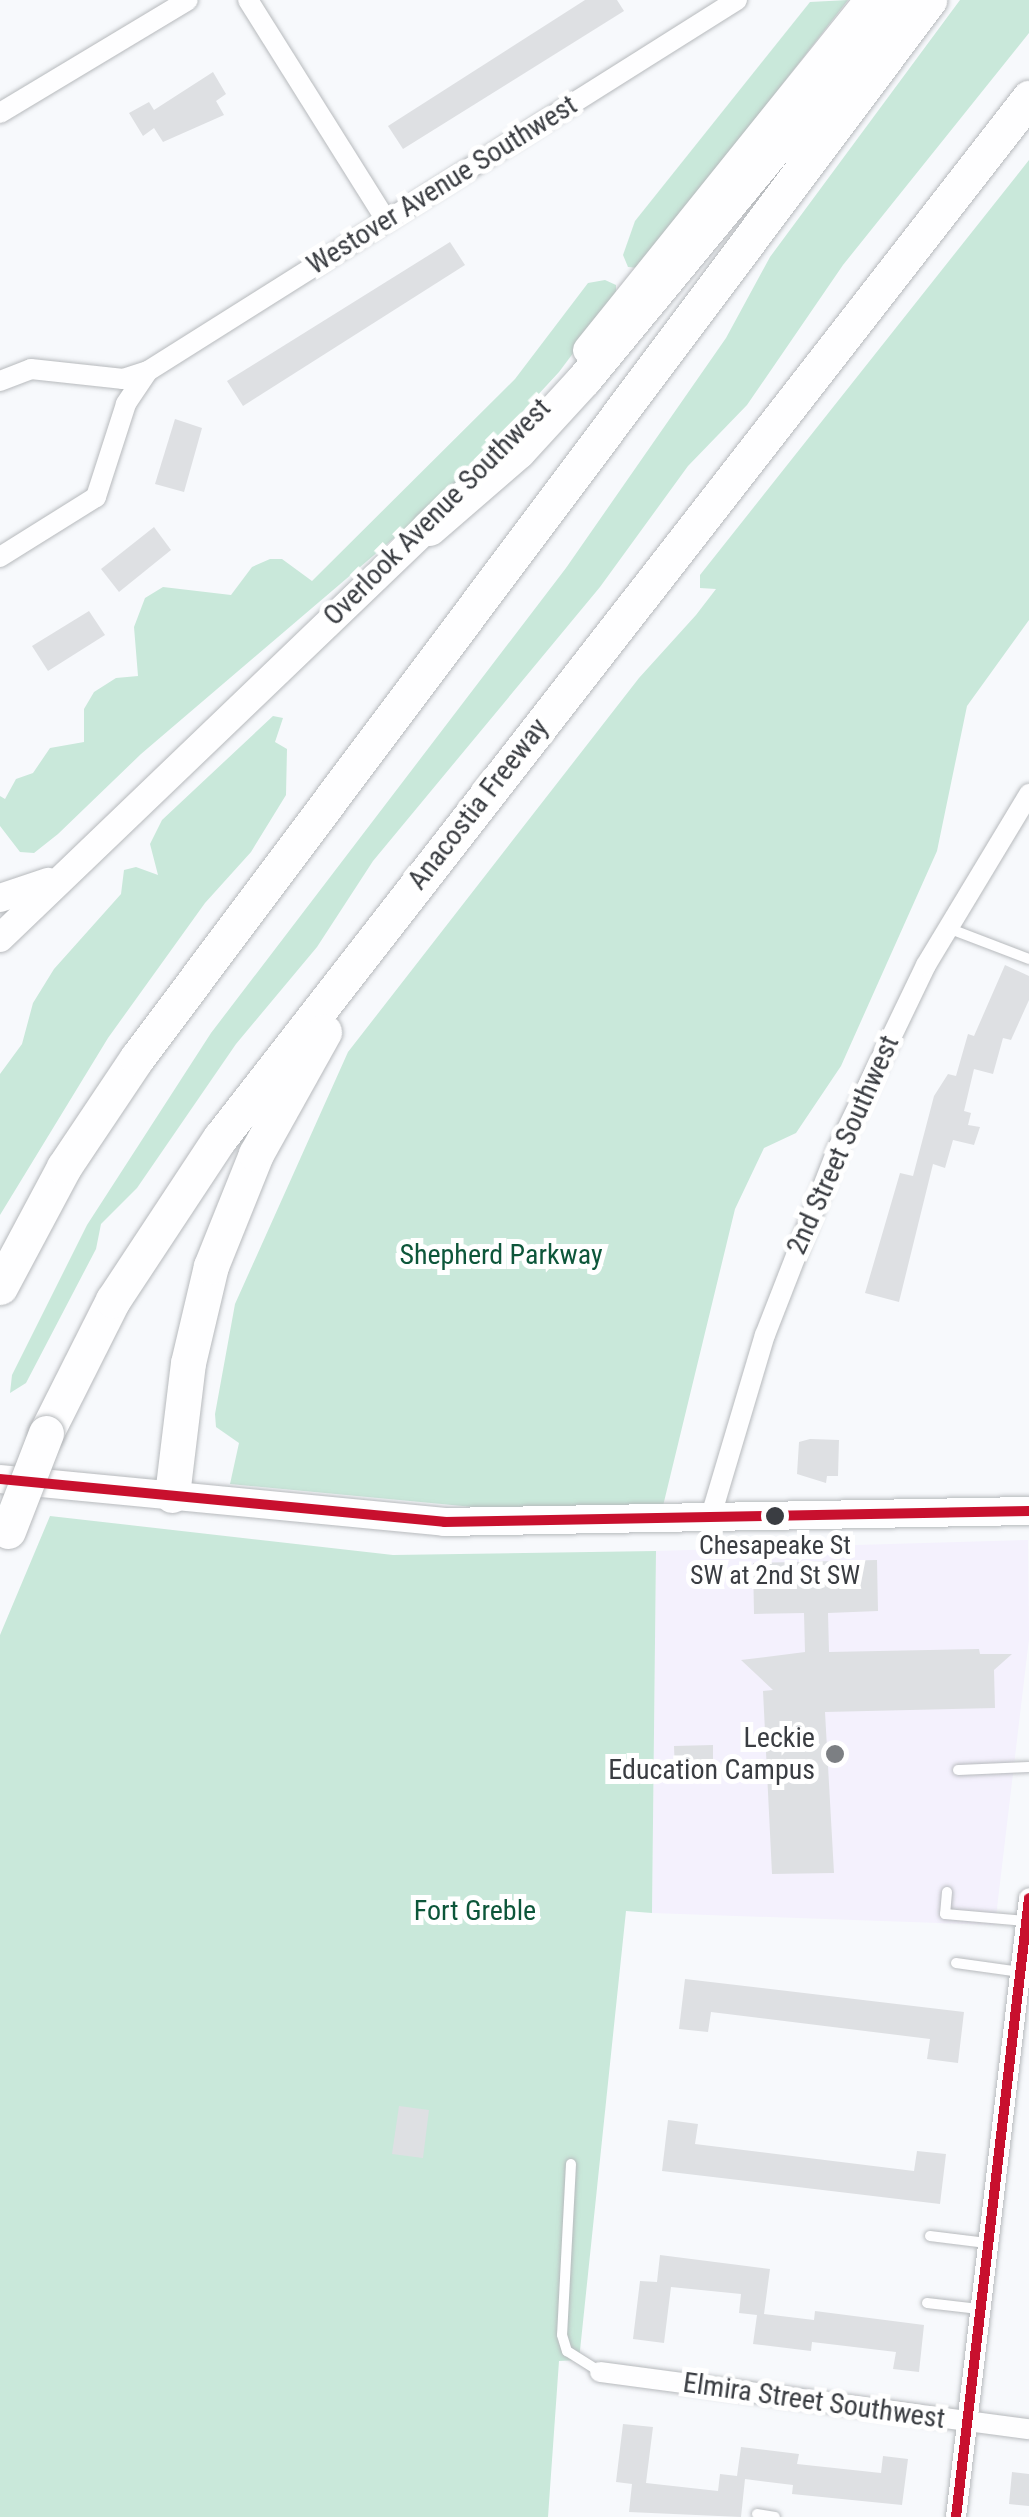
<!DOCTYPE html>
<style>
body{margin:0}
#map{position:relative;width:1029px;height:2517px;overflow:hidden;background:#f7f9fc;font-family:"Roboto Condensed",sans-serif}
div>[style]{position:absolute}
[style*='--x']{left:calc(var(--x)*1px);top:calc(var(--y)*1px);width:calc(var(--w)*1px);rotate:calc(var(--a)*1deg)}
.education>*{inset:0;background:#f4f1fd}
.green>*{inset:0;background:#c9e8da}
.building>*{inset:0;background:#dee0e3}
.roads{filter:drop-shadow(0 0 2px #b7babd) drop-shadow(0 0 2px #b7babd)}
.lane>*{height:10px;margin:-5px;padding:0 5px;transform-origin:5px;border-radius:5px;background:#fefeff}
.street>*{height:20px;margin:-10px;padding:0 10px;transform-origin:10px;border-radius:10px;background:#fefeff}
.secondary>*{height:28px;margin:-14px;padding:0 14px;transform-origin:14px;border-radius:14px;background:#fefeff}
.highway>*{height:35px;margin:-17.5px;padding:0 17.5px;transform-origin:17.5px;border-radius:17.5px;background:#fefeff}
.bridges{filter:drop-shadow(0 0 2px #b7babd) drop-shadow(0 0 2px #b7babd)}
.highway-bridge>*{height:35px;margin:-17.5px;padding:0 17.5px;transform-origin:17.5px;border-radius:17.5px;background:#fefeff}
.bus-1>*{height:10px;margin:-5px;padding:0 5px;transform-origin:5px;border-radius:5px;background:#c8102e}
.dots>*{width:28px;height:28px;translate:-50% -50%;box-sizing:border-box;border:5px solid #fff;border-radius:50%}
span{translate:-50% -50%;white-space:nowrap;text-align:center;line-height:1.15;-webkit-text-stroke:10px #fff;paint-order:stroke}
.bus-label{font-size:26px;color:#3a3d42}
.street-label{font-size:28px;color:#3a3d42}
.park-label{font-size:28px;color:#0d563a}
.poi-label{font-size:28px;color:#3a3d42}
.right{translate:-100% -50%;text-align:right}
</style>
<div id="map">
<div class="education">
<i style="clip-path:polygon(1028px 1540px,1029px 1639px,995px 1925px,652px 1913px,656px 1551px)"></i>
</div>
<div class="green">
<i style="clip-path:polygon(848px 0,639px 268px,628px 267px,623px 255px,635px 221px,810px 2px)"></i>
<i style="clip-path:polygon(960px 0,1029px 0,1029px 33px,843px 265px,747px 405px,688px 466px,600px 587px,373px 861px,317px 947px,236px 1044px,137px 1188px,101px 1224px,96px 1249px,26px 1383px,10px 1393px,12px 1375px,87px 1225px,211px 1033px,566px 568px,726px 338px,770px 257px)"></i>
<i style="clip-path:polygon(1029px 160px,1029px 620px,967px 706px,937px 851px,841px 1066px,796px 1133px,764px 1148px,735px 1209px,663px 1506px,536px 1513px,230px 1484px,239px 1443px,216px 1427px,215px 1414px,235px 1304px,348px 1052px,639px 678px,696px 615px,716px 589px,700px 588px,700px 575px)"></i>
<i style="clip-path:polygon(605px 280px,616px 285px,616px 296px,559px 372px,448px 492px,141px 754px,58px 834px,34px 853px,20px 852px,0 826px,0 796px,5px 799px,16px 779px,33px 773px,50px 748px,84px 742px,84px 709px,94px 692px,116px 678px,138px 676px,134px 627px,145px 598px,163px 587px,231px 595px,252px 567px,270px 559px,282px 559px,312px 581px,515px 379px,588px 283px)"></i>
<i style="clip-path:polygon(273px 716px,283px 718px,275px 742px,287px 749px,286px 795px,251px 852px,205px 903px,108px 1038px,0 1215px,0 1074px,22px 1044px,33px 1003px,54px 969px,121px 894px,124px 870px,136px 867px,158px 875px,150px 844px,162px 820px)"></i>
<i style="clip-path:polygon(50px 1516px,393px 1555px,656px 1551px,652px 1913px,626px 1911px,579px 2360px,559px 2361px,548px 2517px,0 2517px,0 1635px)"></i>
</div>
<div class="building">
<i style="clip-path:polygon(585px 0,617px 0,624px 11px,403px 149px,388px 126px)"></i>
<i style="clip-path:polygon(213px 72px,226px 94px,216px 101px,224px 115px,163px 142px,154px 128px,143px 136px,129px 113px,149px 102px,154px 110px)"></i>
<i style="clip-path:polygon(450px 242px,465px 265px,243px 406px,227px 381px)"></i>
<i style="clip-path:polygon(175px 419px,202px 428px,184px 492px,155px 484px)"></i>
<i style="clip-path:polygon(154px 527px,171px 550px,119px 592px,101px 569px)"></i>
<i style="clip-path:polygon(89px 611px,105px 635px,48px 671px,32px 646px)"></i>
<i style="clip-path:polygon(1005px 965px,1029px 976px,1029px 1000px,1011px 1040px,1003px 1038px,993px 1074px,974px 1069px,964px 1111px,971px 1113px,968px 1125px,980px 1127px,974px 1145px,953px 1140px,945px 1168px,933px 1164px,899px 1302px,865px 1293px,900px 1173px,913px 1176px,934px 1096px,948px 1074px,956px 1076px,968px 1034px,974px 1036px)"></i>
<i style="clip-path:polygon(810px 1439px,839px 1440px,838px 1476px,827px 1476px,826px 1483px,797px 1474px,799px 1442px)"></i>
<i style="clip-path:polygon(877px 1560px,878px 1611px,828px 1613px,829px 1652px,979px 1649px,980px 1654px,1012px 1654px,994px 1670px,995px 1708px,825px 1712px,834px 1873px,772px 1874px,763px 1691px,773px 1690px,741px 1660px,805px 1652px,804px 1613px,754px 1614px,753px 1563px)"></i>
<i style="clip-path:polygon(713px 1745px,713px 1774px,675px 1774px,674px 1746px)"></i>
<i style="clip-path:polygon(685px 1979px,964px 2012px,958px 2063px,927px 2059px,930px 2039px,711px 2012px,708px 2032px,679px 2029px)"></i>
<i style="clip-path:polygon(399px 2106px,429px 2110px,423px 2158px,392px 2154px)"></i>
<i style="clip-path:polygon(668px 2120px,698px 2124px,695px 2144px,914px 2171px,917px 2151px,946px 2154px,940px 2204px,662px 2171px)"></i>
<i style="clip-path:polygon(660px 2255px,770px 2269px,764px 2314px,814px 2320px,815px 2311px,924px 2325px,919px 2372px,893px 2369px,896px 2352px,812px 2342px,811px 2351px,753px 2344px,757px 2315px,739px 2313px,741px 2294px,671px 2287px,664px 2343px,633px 2339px,640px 2281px,657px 2282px)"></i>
<i style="clip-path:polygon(623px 2424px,653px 2427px,646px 2483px,718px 2491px,720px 2474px,737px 2476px,741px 2447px,799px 2454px,797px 2464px,881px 2473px,883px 2456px,908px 2459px,902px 2505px,792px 2494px,793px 2485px,745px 2479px,741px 2517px,629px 2512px,632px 2484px,616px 2482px)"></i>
<i style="clip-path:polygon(1012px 2472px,1029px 2474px,1029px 2506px,1009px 2504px)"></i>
</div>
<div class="roads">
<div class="lane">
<i style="--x:948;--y:928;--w:87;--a:20.9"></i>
<i style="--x:958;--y:1770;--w:71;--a:-2.4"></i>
<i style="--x:947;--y:1892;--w:22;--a:95"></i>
<i style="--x:945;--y:1914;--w:81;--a:4.9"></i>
<i style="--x:956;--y:1963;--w:65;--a:8"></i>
<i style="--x:571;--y:2164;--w:171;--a:93"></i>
<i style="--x:562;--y:2335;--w:17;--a:73"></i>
<i style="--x:567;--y:2351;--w:39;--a:32"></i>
<i style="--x:930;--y:2236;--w:57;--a:7"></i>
<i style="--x:927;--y:2303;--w:52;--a:6.6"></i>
<i style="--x:757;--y:2514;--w:18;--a:9"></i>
</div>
<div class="street">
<i style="--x:248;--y:0;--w:260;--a:57.9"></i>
<i style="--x:0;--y:113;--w:219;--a:-31"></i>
<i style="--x:148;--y:371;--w:696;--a:-32.21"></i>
<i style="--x:0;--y:381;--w:33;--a:-21"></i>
<i style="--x:31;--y:369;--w:93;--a:6.2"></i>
<i style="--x:123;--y:379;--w:26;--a:-18"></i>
<i style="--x:148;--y:371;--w:40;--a:124"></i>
<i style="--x:126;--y:404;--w:98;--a:107.9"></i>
<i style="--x:96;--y:497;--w:113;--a:148"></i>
<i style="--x:710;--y:1519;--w:192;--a:-73.4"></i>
<i style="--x:765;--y:1335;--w:199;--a:-68.7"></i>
<i style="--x:837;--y:1150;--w:205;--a:-64.3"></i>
<i style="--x:926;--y:965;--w:200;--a:-58.9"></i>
<i style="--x:600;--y:2372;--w:433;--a:7.6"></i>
<i style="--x:956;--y:2517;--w:623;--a:-83.27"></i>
</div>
<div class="secondary">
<i style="--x:587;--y:350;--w:449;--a:-51.2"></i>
<i style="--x:0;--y:898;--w:51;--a:-18.4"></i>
<i style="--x:0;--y:938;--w:614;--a:-43.81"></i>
<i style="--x:0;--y:1479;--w:446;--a:5.5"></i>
<i style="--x:444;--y:1522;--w:585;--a:-1.08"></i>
</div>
<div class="highway">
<i style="--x:429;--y:528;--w:118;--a:-40.9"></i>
<i style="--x:518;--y:451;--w:98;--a:-47.5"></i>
<i style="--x:584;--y:379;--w:491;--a:-50.5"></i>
<i style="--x:0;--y:1287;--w:136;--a:-61.9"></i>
<i style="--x:64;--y:1167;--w:131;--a:-56.2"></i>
<i style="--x:137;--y:1058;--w:1322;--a:-53.18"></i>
<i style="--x:46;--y:1433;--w:149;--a:-63.3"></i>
<i style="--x:113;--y:1300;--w:194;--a:-56.6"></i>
<i style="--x:220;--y:1138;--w:1318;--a:-52.12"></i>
<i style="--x:172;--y:1495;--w:133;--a:-83.1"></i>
<i style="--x:188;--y:1363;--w:100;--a:-76.7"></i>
<i style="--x:211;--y:1266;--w:121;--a:-68.1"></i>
<i style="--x:256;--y:1154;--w:140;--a:-60.9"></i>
</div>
</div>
<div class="bridges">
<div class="highway-bridge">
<i style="--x:8;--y:1531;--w:105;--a:-68.8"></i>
</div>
</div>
<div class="bus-1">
<i style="--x:0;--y:1479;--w:446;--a:5.5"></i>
<i style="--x:444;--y:1522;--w:585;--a:-1.08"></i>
<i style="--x:956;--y:2517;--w:623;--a:-83.27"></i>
</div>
<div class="dots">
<i style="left:775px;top:1516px;background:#3a3d42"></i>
<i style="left:835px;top:1754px;background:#7c7f83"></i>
</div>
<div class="bus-label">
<span style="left:775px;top:1561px">Chesapeake St<br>SW at 2nd St SW</span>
</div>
<div class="street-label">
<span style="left:442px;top:185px;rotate:-32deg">Westover Avenue Southwest</span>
<span style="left:437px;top:512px;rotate:-45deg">Overlook Avenue Southwest</span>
<span style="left:478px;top:804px;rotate:-52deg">Anacostia Freeway</span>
<span style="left:843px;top:1145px;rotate:-66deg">2nd Street Southwest</span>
<span style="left:814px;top:2401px;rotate:8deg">Elmira Street Southwest</span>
</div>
<div class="park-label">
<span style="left:501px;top:1255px">Shepherd Parkway</span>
<span style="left:475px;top:1911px">Fort Greble</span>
</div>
<div class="poi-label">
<span class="right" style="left:815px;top:1754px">Leckie<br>Education Campus</span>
</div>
</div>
